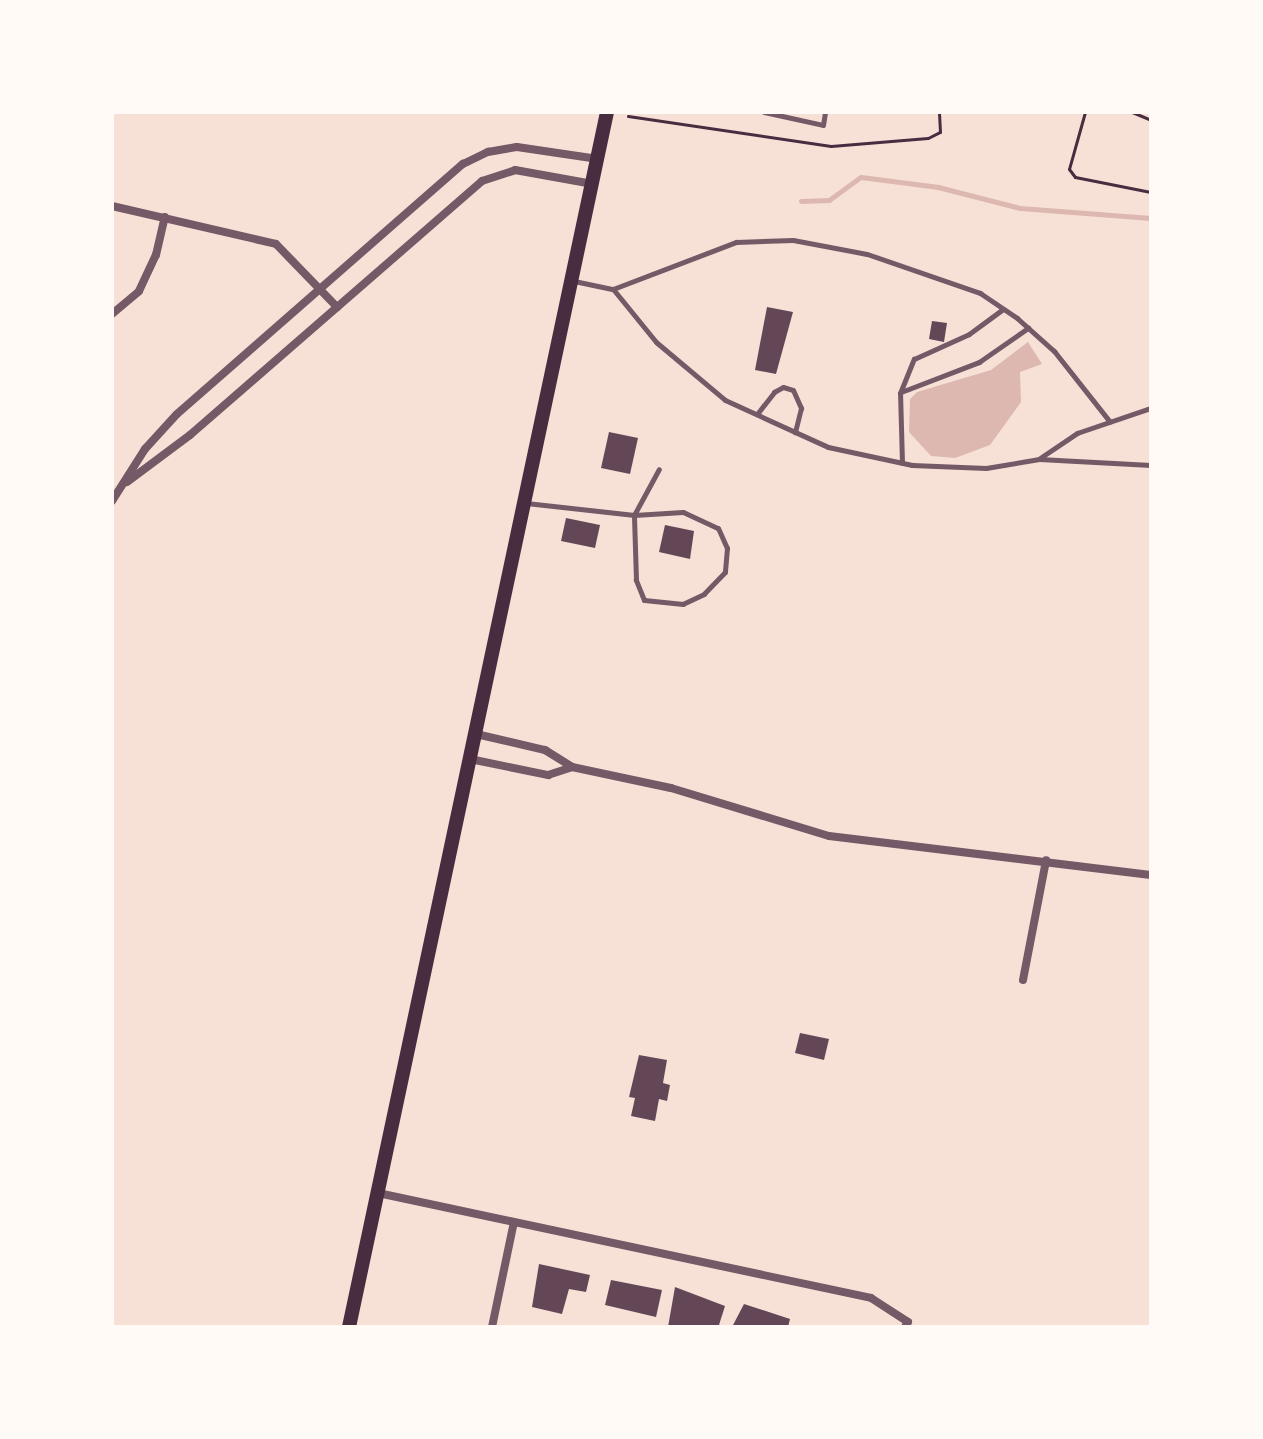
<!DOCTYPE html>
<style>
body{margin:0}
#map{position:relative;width:1263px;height:1439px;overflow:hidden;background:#f7e1d7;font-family:"PT Sans Narrow",sans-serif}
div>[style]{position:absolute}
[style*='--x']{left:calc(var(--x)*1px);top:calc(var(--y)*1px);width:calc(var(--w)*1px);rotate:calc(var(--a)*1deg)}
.water>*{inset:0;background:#dcb8b0}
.stream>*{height:5px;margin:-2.5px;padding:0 2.5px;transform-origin:2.5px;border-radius:2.5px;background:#dcb8b0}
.building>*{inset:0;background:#644757}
.path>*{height:3px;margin:-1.5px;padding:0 1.5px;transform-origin:1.5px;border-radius:1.5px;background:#4a2c40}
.service>*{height:5px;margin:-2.5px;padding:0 2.5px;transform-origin:2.5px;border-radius:2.5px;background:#755966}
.minor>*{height:8px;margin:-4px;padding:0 4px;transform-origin:4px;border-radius:4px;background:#755966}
.secondary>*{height:14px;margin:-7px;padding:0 7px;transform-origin:7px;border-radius:7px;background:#4a2c40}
span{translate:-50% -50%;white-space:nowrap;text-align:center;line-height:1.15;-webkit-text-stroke:6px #fffaf5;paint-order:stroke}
.frame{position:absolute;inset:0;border:114px solid #fffaf5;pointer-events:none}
</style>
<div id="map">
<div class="water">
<i style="clip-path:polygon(1028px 342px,1042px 364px,1020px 372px,1021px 402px,990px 445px,955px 458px,931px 456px,909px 432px,910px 399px,917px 392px,991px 370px)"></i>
</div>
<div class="stream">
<i style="--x:801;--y:201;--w:28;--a:-2"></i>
<i style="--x:829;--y:200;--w:39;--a:-36"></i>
<i style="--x:861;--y:177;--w:78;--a:7.4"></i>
<i style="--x:938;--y:187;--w:85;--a:14.4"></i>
<i style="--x:1020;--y:208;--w:131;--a:4.4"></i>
</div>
<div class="building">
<i style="clip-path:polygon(767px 307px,793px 312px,776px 374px,755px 370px)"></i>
<i style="clip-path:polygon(932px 321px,947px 323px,944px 342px,929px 339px)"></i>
<i style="clip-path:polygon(609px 432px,638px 438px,630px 474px,601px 468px)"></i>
<i style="clip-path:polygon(566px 518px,600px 525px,595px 548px,561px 541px)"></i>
<i style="clip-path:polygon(665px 525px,694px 531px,690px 559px,659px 552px)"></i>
<i style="clip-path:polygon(800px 1033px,829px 1039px,824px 1060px,795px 1053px)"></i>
<i style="clip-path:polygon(639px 1055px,667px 1060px,663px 1083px,670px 1085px,667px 1101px,659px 1099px,655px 1121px,631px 1116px,635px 1098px,629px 1097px)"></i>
<i style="clip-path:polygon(539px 1264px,590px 1275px,586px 1292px,569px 1289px,562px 1314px,532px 1307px)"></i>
<i style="clip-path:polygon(611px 1280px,662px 1290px,656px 1317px,605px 1305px)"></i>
<i style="clip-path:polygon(675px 1287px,725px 1306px,719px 1325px,668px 1327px)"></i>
<i style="clip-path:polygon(744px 1304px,790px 1319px,788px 1327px,732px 1327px)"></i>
</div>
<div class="path">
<i style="--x:1085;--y:112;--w:59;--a:105.7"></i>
<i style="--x:1069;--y:169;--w:10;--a:53"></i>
<i style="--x:1075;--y:177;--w:77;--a:11.2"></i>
<i style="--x:1132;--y:112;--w:21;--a:23"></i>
<i style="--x:628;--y:116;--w:205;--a:8.4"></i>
<i style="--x:831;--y:146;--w:97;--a:-4.7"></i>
<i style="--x:928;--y:138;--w:13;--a:-27"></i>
<i style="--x:940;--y:132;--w:20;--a:-93"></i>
</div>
<div class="service">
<i style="--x:764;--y:112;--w:60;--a:12.4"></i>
<i style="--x:823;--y:125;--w:13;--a:-81"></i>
<i style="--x:574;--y:281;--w:40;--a:12"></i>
<i style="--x:613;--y:289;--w:68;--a:50.9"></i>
<i style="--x:656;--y:342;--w:90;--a:40"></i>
<i style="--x:725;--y:400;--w:113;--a:24.5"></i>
<i style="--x:828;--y:447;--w:86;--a:12.1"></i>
<i style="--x:912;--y:465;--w:74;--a:2.3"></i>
<i style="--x:986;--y:468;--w:54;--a:-9.6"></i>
<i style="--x:1039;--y:459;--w:112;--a:3.1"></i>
<i style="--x:613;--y:289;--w:132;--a:-20.9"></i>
<i style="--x:736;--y:242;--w:57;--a:-2"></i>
<i style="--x:793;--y:240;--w:75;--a:10.7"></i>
<i style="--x:867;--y:254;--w:120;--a:19"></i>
<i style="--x:980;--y:293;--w:45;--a:34"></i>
<i style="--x:1017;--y:318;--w:50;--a:41.7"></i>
<i style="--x:1054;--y:351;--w:90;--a:51.7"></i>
<i style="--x:901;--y:392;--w:84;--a:-21"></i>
<i style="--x:979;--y:362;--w:60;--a:-34.8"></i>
<i style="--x:757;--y:414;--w:28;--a:-52"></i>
<i style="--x:774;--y:392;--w:10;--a:-29"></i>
<i style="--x:783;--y:387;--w:10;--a:17"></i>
<i style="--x:793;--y:390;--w:20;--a:66"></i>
<i style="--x:801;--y:408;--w:25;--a:104"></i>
<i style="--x:1040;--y:458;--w:45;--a:-34"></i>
<i style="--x:1077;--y:433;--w:78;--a:-18.7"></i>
<i style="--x:902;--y:463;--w:70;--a:-91.6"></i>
<i style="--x:900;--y:393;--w:37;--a:-68"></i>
<i style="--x:914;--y:359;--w:60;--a:-24.4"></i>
<i style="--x:969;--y:334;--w:42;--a:-36.3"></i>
<i style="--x:526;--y:503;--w:109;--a:6.3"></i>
<i style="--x:634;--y:515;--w:49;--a:-3.5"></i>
<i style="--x:683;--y:512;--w:38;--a:25"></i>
<i style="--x:718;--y:528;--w:22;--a:66"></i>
<i style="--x:727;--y:548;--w:24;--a:95"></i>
<i style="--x:725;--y:572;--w:30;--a:134"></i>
<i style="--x:704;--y:594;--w:23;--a:155"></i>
<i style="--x:683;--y:604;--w:39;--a:-174"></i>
<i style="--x:644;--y:600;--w:22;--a:-112"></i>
<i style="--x:636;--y:580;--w:65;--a:-91.8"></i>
<i style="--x:634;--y:515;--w:52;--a:-61.5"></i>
</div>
<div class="minor">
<i style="--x:112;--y:206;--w:168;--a:13"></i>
<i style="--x:276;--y:244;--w:88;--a:45.9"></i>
<i style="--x:112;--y:314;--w:35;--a:-40"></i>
<i style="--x:139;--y:291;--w:40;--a:-65"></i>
<i style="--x:156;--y:255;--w:39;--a:-77"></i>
<i style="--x:127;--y:482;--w:79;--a:-36.7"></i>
<i style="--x:190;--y:435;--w:387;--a:-41"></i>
<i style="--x:482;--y:181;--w:35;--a:-18"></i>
<i style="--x:515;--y:170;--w:79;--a:10.2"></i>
<i style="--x:112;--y:501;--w:62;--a:-57.6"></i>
<i style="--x:145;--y:449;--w:47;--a:-47.6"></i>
<i style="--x:177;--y:414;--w:380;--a:-41.2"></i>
<i style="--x:463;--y:164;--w:28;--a:-26"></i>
<i style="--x:488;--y:152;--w:29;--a:-10"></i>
<i style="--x:517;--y:147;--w:82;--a:8.4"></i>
<i style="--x:476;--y:734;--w:71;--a:13.1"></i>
<i style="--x:545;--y:750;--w:32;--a:32"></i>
<i style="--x:572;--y:767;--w:101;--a:12"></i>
<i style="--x:671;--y:788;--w:165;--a:16.9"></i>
<i style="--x:829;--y:836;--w:324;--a:6.9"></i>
<i style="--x:470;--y:759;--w:80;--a:11.6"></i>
<i style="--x:548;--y:775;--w:25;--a:-18"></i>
<i style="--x:1023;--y:980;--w:122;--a:-79.1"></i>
<i style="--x:378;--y:1193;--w:504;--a:12.02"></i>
<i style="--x:871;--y:1298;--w:44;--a:33"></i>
<i style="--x:908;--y:1322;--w:6;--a:121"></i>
<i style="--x:492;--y:1327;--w:107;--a:-78.2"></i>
</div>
<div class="secondary">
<i style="--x:349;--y:1327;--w:1242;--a:-78.01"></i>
</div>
<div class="frame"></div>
</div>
